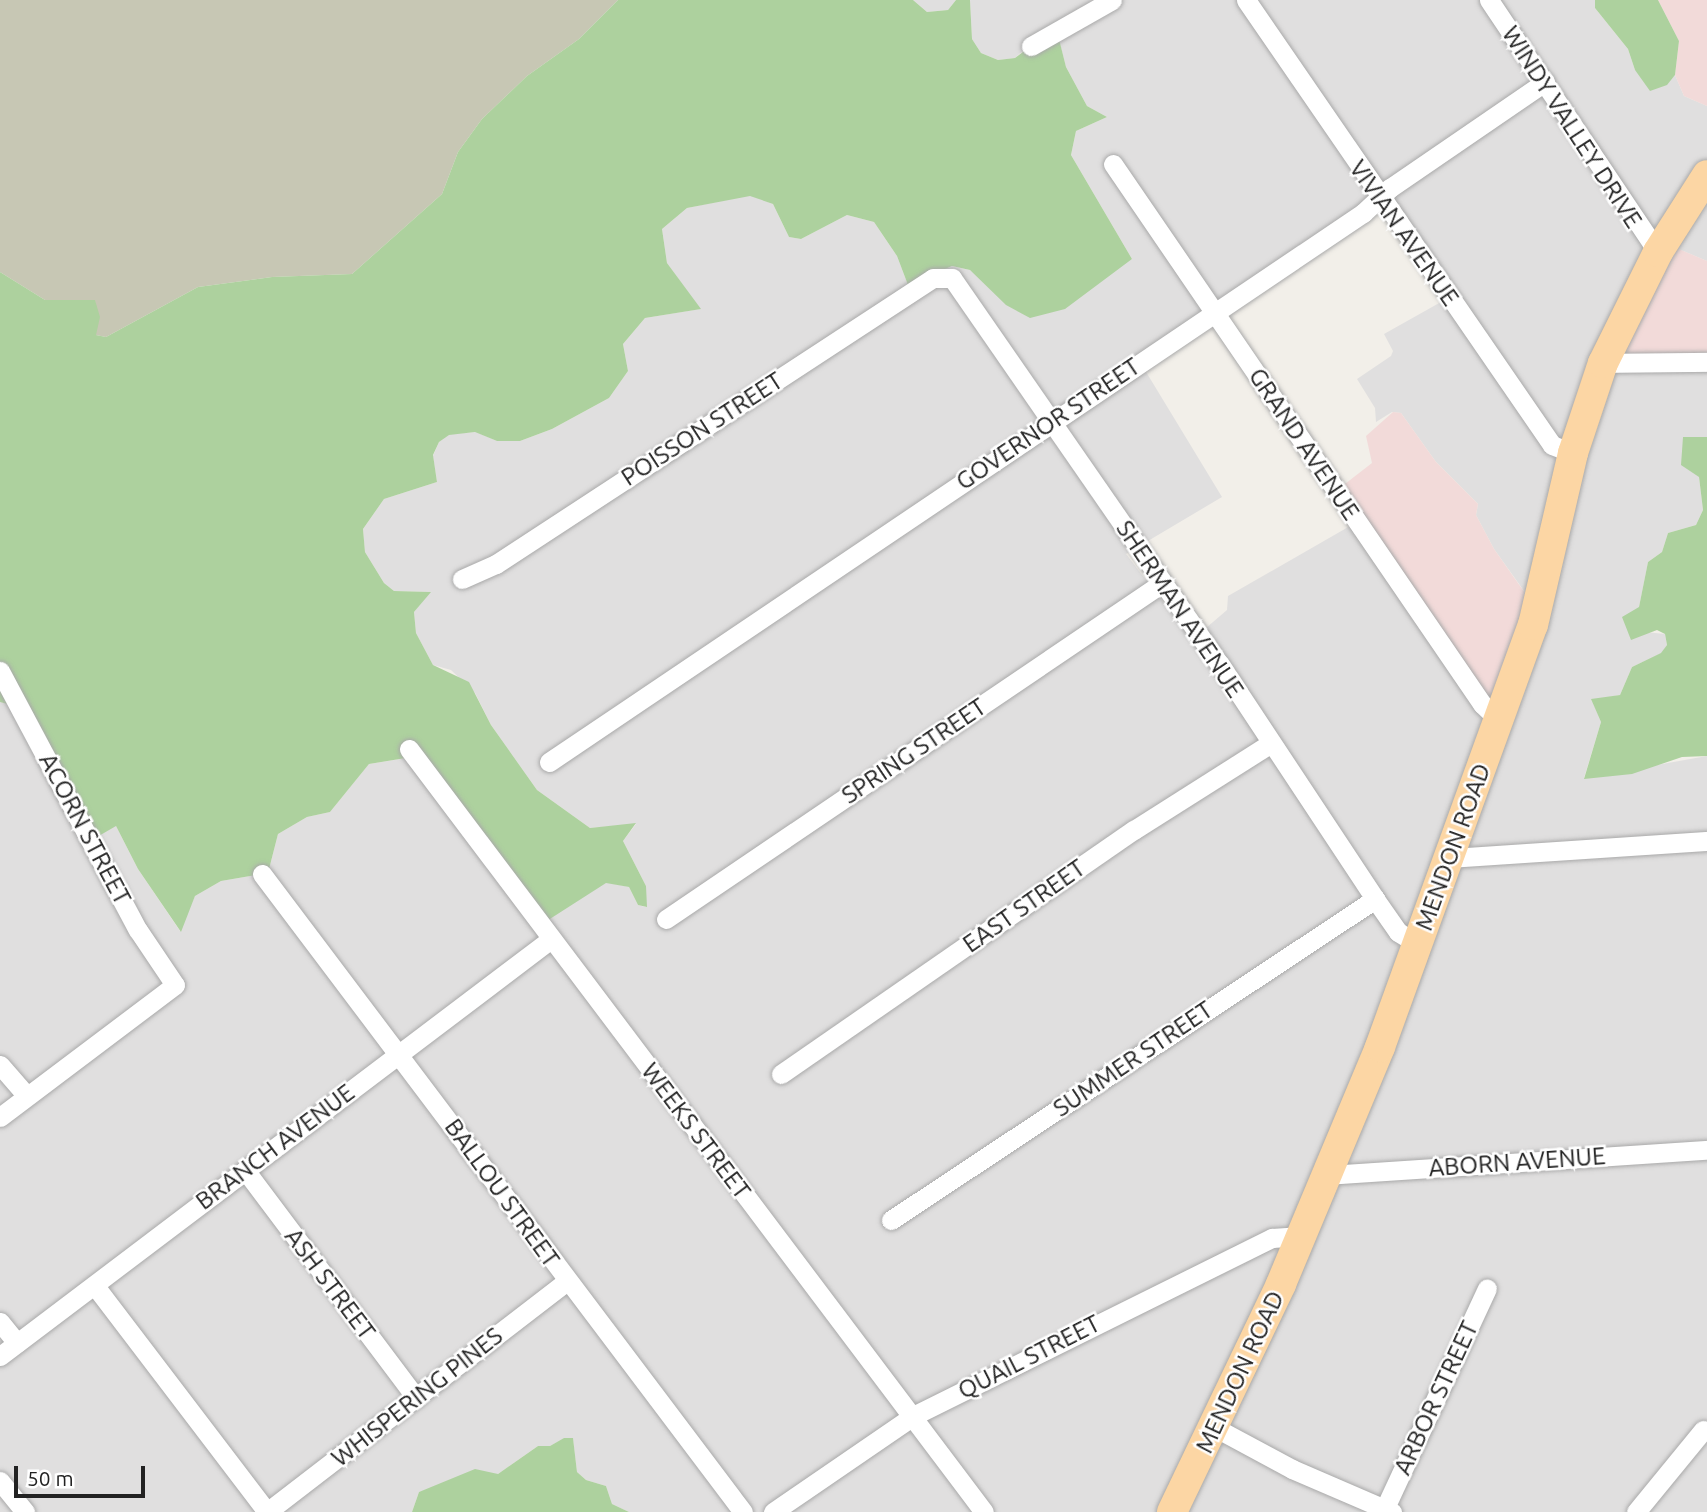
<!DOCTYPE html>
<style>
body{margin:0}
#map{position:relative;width:1707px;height:1512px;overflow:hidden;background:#f2efe9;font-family:Ubuntu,sans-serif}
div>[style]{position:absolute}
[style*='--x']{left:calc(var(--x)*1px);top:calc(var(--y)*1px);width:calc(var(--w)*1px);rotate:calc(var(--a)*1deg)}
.residential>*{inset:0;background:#e0dfdf}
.commercial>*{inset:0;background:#f2dad9}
.construction>*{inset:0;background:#c7c7b4}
.forest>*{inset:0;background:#add19e}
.roads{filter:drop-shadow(0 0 2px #a9a9a9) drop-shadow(0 0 2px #a9a9a9)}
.minor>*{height:19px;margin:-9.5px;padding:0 9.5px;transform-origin:9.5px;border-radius:9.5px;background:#fff}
.primary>*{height:30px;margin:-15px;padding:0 15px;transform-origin:15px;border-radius:15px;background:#fcd6a4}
span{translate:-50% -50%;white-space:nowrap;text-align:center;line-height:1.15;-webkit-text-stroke:5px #fff;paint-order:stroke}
.street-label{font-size:24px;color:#222}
.scale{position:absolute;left:14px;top:1466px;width:131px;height:32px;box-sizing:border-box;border:4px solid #222;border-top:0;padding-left:9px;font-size:21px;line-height:24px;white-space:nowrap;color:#222;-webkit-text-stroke:5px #fff;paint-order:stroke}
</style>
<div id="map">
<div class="residential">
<i style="clip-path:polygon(913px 0,956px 0,948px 10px,927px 12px)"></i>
<i style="clip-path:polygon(evenodd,970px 0,1595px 0,1595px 8px,1628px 49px,1635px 70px,1667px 84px,1675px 75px,1684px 96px,1707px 106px,1707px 261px,1662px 242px,1707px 363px,1707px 437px,1683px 437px,1699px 477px,1703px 510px,1696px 525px,1668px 533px,1662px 552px,1648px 562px,1639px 607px,1645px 632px,1665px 634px,1667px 645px,1662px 653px,1632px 667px,1620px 695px,1592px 700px,1601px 722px,1584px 778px,1707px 756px,1707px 1512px,629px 1512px,612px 1504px,606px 1486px,586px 1480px,577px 1472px,573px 1439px,565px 1438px,550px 1446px,538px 1446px,498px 1474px,419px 1492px,412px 1512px,0 1512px,0 702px,19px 706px,116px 826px,138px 869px,180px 931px,195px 896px,221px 881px,268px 873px,278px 834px,307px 817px,330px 812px,369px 764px,419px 756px,606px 882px,629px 887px,638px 905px,646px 907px,646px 886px,623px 841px,636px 824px,590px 828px,537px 790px,491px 725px,475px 693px,451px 670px,433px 665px,416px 633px,414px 612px,430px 592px,394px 591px,384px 583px,365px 552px,363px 529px,384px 499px,437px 482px,433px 456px,439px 442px,449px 434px,476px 432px,497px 441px,520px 441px,552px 429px,609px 398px,628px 371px,623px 344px,645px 318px,700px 309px,667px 263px,662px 229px,687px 208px,750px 195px,773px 204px,789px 237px,801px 239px,847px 215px,874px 222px,897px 256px,908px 285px,952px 266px,970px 270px,984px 281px,1120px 266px,1132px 259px,1071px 155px,1076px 131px,1107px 117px,1087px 106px,1066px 67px,1056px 28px,1037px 38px,1015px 58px,998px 60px,981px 53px,972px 39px,970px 0,1374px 200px,1441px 302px,1384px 334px,1393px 351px,1391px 356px,1357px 379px,1375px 408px,1376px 422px,1392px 412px,1401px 413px,1436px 462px,1478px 504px,1476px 515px,1494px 549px,1532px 602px,1350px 526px,1228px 596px,1227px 610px,1192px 640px,1126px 554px,1222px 497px,1137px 357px,1374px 200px)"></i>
</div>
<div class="commercial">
<i style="clip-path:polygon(1658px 0,1707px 0,1707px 106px,1684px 96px,1675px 75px,1679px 41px)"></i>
<i style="clip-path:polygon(1662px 242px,1707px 261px,1707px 363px,1600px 355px)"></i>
<i style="clip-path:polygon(1393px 412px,1401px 413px,1436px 462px,1478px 504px,1476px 515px,1494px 549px,1532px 603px,1493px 713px,1332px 494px,1372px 463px,1366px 436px)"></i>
</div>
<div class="construction">
<i style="clip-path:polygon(0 0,618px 0,579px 39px,527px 76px,482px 119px,458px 152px,442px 194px,352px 274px,272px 277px,198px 287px,106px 337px,96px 335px,95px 300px,45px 300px,0 272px)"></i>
</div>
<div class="forest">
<i style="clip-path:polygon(618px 0,913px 0,927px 12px,948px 10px,956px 0,970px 0,972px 39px,981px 53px,998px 60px,1015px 58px,1056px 27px,1066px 67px,1087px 106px,1107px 117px,1076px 131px,1071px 155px,1132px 259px,1065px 309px,1030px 318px,1006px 305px,970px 270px,952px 266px,908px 285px,897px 256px,874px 222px,847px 215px,801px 239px,789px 237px,773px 204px,750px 196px,687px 208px,662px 229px,667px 263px,701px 309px,645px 318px,623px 344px,628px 371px,609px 398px,552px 429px,520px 441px,497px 441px,475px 432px,449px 435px,439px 442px,433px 455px,437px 482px,384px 499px,363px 529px,365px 552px,384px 583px,394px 591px,431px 592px,414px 612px,416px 633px,433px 665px,469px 682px,491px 725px,537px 790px,590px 828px,636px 823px,623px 841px,646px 886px,647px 907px,638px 905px,629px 887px,606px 883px,542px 924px,418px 756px,369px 764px,330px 812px,307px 817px,278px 834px,268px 873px,221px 881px,195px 896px,181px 932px,138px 869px,116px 826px,97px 837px,19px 707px,0 702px,0 272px,45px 300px,95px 300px,100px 317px,96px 335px,106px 337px,198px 287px,272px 277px,352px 274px,442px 194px,458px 152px,482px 119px,527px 76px,579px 39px)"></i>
<i style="clip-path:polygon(1595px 0,1658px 0,1679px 41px,1675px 75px,1667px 85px,1650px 91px,1635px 70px,1628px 49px,1595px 8px)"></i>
<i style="clip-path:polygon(1683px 437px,1707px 437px,1707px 756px,1682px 757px,1632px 774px,1584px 779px,1601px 722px,1591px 699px,1620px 695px,1632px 667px,1661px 653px,1667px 645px,1665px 634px,1657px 630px,1631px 640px,1622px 617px,1639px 607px,1648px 562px,1662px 552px,1668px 533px,1696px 525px,1703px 510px,1699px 477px,1681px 465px)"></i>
<i style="clip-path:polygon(564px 1438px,573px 1438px,577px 1472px,586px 1480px,606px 1486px,612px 1504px,629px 1512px,412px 1512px,419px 1492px,475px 1469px,498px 1474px,538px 1446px,550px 1446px)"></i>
</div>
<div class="roads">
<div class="minor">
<i style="--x:1246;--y:0;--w:540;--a:55.49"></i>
<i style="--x:1552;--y:445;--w:22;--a:21"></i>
<i style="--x:1489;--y:0;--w:303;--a:56.2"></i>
<i style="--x:1031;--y:46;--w:93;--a:-29.6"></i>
<i style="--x:1113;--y:164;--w:654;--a:55.65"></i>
<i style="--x:1482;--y:704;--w:23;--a:43"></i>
<i style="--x:1603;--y:363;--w:104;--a:-0.6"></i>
<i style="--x:462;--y:579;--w:37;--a:-24"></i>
<i style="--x:496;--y:564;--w:522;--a:-33.2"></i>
<i style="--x:933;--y:278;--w:19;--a:0"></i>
<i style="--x:952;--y:278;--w:469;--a:55.3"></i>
<i style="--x:1219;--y:663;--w:283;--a:56.5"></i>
<i style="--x:1375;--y:899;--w:40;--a:55.1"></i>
<i style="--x:1398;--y:932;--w:23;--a:31"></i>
<i style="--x:0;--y:671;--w:293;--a:62"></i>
<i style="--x:138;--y:930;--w:66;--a:56.1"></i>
<i style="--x:175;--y:985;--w:219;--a:143"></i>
<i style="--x:409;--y:749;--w:955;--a:53"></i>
<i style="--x:549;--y:762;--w:982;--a:-34"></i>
<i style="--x:1363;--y:213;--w:37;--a:-43"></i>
<i style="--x:1390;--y:188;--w:188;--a:-34.4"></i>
<i style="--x:1450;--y:858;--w:258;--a:-3.8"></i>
<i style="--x:262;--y:874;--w:799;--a:52.99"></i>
<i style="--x:666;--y:919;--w:599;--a:-34.11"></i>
<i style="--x:0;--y:1065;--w:41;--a:48.9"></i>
<i style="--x:781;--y:1074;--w:429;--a:-34.7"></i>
<i style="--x:1134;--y:830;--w:162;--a:-32.4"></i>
<i style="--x:245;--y:1170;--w:285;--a:53.1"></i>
<i style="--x:1327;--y:1175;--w:381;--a:-3.8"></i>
<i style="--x:891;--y:1220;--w:581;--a:-33.55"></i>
<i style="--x:95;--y:1286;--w:284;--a:52.7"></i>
<i style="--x:267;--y:1512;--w:377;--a:-37.6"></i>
<i style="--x:0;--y:1322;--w:27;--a:51"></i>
<i style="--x:0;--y:1356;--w:691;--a:-37.12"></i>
<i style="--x:1214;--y:1427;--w:89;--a:28.3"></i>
<i style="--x:1292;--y:1469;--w:109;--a:23.3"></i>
<i style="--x:0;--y:1481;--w:40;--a:51"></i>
<i style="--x:1385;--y:1508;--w:242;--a:-65.1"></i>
<i style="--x:773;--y:1512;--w:170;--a:-34.4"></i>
<i style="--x:913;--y:1416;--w:401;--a:-26.4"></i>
<i style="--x:1272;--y:1238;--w:29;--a:-4"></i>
<i style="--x:1636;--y:1512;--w:106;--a:-50.7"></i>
</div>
<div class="primary">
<i style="--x:1172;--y:1512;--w:253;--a:-64.4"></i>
<i style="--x:1281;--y:1284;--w:257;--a:-67.3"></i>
<i style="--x:1380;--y:1047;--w:449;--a:-70.1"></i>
<i style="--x:1533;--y:625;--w:177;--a:-76.9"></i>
<i style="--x:1573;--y:453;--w:95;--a:-71.6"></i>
<i style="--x:1603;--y:363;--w:124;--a:-63.6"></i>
<i style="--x:1658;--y:252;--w:91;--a:-57.5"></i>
</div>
</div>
<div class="street-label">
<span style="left:1572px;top:127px;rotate:57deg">WINDY VALLEY DRIVE</span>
<span style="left:1404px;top:233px;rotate:55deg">VIVIAN AVENUE</span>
<span style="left:1048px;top:424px;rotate:-34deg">GOVERNOR STREET</span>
<span style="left:702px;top:429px;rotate:-33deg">POISSON STREET</span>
<span style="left:1304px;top:444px;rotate:56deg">GRAND AVENUE</span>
<span style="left:1180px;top:609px;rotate:56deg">SHERMAN AVENUE</span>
<span style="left:914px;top:751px;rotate:-34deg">SPRING STREET</span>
<span style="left:85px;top:829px;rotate:62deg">ACORN STREET</span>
<span style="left:1453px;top:847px;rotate:-70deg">MENDON ROAD</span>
<span style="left:1024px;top:906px;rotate:-35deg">EAST STREET</span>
<span style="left:1133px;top:1059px;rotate:-34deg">SUMMER STREET</span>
<span style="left:696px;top:1131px;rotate:53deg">WEEKS STREET</span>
<span style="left:275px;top:1147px;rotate:-37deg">BRANCH AVENUE</span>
<span style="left:1517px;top:1162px;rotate:-4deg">ABORN AVENUE</span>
<span style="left:502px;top:1193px;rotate:54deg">BALLOU STREET</span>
<span style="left:330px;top:1284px;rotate:53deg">ASH STREET</span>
<span style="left:1029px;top:1357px;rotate:-27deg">QUAIL STREET</span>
<span style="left:1240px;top:1372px;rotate:-65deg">MENDON ROAD</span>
<span style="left:417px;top:1397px;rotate:-38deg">WHISPERING PINES</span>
<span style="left:1436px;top:1398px;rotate:-65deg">ARBOR STREET</span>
</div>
<div class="scale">50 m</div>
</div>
